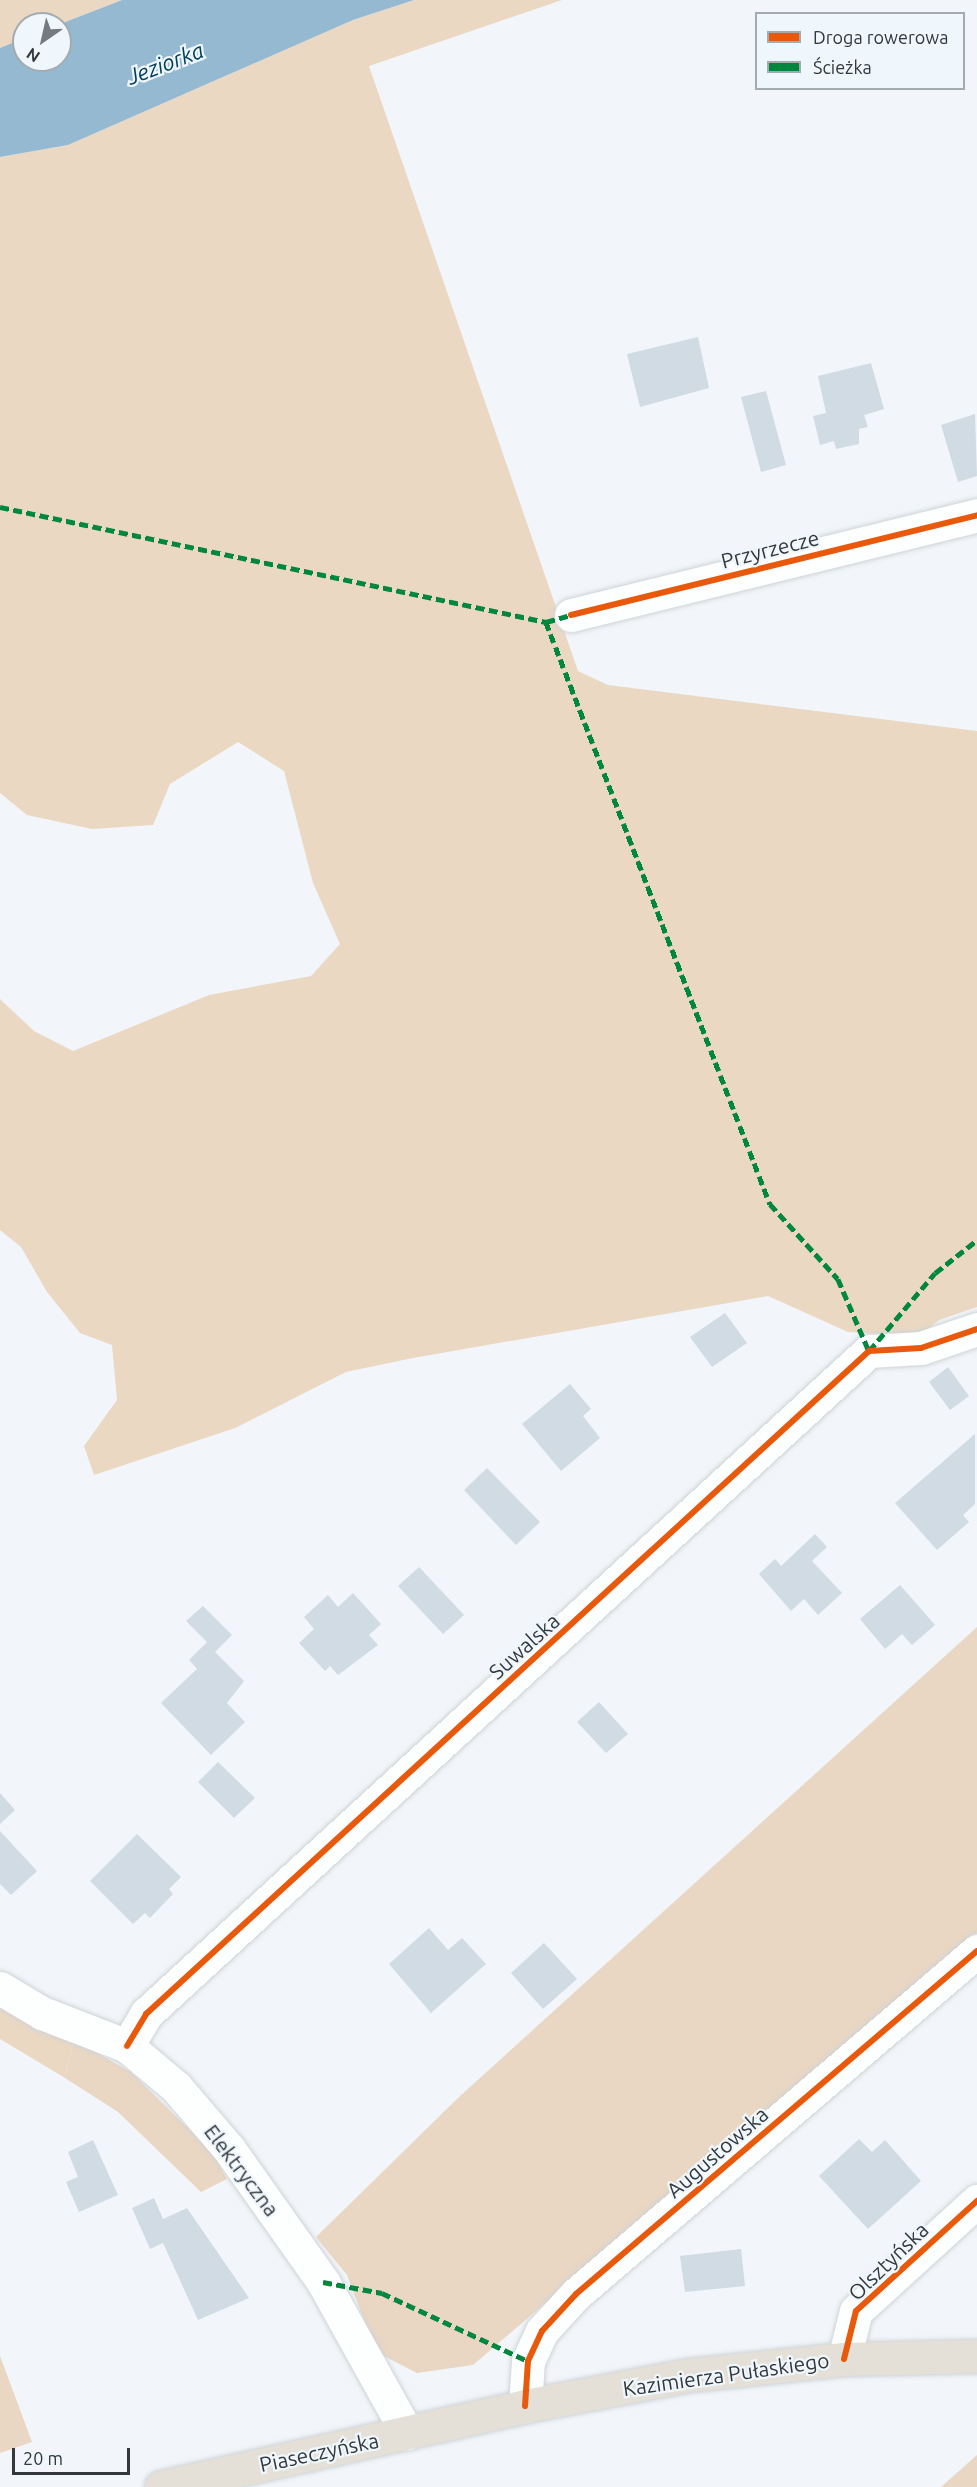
<!DOCTYPE html>
<meta charset="utf-8">
<style>
body{margin:0}
#map{position:relative;width:977px;height:2487px;overflow:hidden;background:#f2f6fa;font-family:Ubuntu,sans-serif}
div>[style]{position:absolute}
[style*='--x']{left:calc(var(--x)*1px);top:calc(var(--y)*1px);width:calc(var(--w)*1px);rotate:calc(var(--a)*1deg)}
.green>*{inset:0;background:#e9d7c3}
.forest>*{inset:0;background:#ebd8c2}
.water>*{inset:0;background:#96b9d2}
.building>*{inset:0;background:#d0dbe3}
.roads{filter:drop-shadow(0 0 2px #cfd3d7) drop-shadow(0 0 2px #cfd3d7)}
.minor>*{height:33px;margin:-16.5px;padding:0 16.5px;transform-origin:16.5px;border-radius:16.5px;background:#fdfefe}
.major>*{height:33px;margin:-16.5px;padding:0 16.5px;transform-origin:16.5px;border-radius:16.5px;background:#e4e0d7}
.quiet>*{height:4.5px;margin-top:-2.25px;transform-origin:0;background:repeating-linear-gradient(90deg,#00873e 0 9px,transparent 0 13.5px)}
.cycleway>*{height:6px;margin:-3px;padding:0 3px;transform-origin:3px;border-radius:3px;background:#e8590c}
span{translate:-50% -50%;white-space:nowrap;text-align:center;line-height:1.15;-webkit-text-stroke:4.5px #eff7fd;paint-order:stroke}
.street-label{font-size:21px;color:#32383b}
.water-label{font-size:22px;color:#003e60;font-style:italic}
.legend{position:absolute;left:755px;top:12px;width:210px;height:78px;box-sizing:border-box;background:#eff7fd;border:2px solid #a3abaf;margin:0;padding:8px 10px;list-style:none;font-size:18px;color:#32383b}
.legend li{display:flex;align-items:center;gap:12px;height:30px}
.legend b{width:30px;border:2px solid #a3abaf}
.north{position:absolute;left:12px;top:12px;width:60px;height:60px;box-sizing:border-box;background:#eff7fd;border:2px solid #a3abaf;border-radius:50%;rotate:214deg;font-size:16px;font-weight:700;line-height:24px;text-align:center;color:#32383b}
.north::after{content:'';display:block;margin:auto;width:21px;height:27px;background:#757a7e;clip-path:polygon(50% 0,100% 100%,50% 72%,0 100%)}
.scale{position:absolute;left:12px;top:2448px;width:118px;height:27px;box-sizing:border-box;border:3px solid #32383b;border-top:0;padding-left:8px;font-size:18px;line-height:21px;white-space:nowrap;color:#32383b;-webkit-text-stroke:4px #eff7fd;paint-order:stroke}
</style>
<div id="map">
<div class="green">
<i style="clip-path:polygon(977px 1627px,977px 1933px,473px 2365px,417px 2373px,376px 2352px,347px 2275px,316px 2237px,459px 2097px)"></i>
<i style="clip-path:polygon(74px 2040px,131px 2072px,212px 2152px,227px 2179px,201px 2192px,118px 2112px,65px 2078px)"></i>
<i style="clip-path:polygon(0 2356px,32px 2442px,0 2453px)"></i>
<i style="clip-path:polygon(977px 2455px,977px 2487px,941px 2487px)"></i>
</div>
<div class="forest">
<i style="clip-path:polygon(0 0,122px 0,60px 24px,24px 24px,24px 38px,0 48px)"></i>
<i style="clip-path:polygon(414px 0,562px 0,369px 66px,578px 671px,608px 685px,977px 731px,977px 1307px,939px 1320px,920px 1336px,848px 1332px,768px 1296px,413px 1358px,346px 1372px,235px 1428px,94px 1475px,84px 1446px,117px 1400px,112px 1345px,80px 1333px,47px 1292px,21px 1247px,0 1230px,0 999px,34px 1031px,73px 1051px,209px 995px,311px 976px,340px 944px,313px 883px,284px 771px,238px 742px,170px 784px,153px 825px,92px 829px,27px 815px,0 793px,0 157px,68px 145px,353px 20px)"></i>
<i style="clip-path:polygon(0 1996px,74px 2040px,65px 2078px,0 2039px)"></i>
</div>
<div class="water">
<i style="clip-path:polygon(122px 0,414px 0,353px 20px,68px 145px,0 157px,0 48px,24px 38px,24px 60px,60px 60px,60px 24px)"></i>
</div>
<div class="building">
<i style="clip-path:polygon(698px 337px,709px 388px,640px 407px,627px 354px)"></i>
<i style="clip-path:polygon(871px 363px,884px 409px,864px 415px,868px 427px,859px 429px,859px 444px,836px 449px,834px 441px,820px 445px,813px 416px,826px 413px,818px 376px)"></i>
<i style="clip-path:polygon(766px 391px,786px 465px,761px 472px,741px 397px)"></i>
<i style="clip-path:polygon(975px 414px,977px 476px,958px 482px,941px 425px)"></i>
<i style="clip-path:polygon(725px 1313px,747px 1343px,712px 1367px,690px 1337px)"></i>
<i style="clip-path:polygon(948px 1367px,969px 1396px,950px 1410px,929px 1382px)"></i>
<i style="clip-path:polygon(570px 1384px,591px 1409px,583px 1416px,600px 1438px,561px 1471px,522px 1424px)"></i>
<i style="clip-path:polygon(975px 1434px,975px 1504px,963px 1515px,969px 1522px,937px 1550px,895px 1503px)"></i>
<i style="clip-path:polygon(487px 1468px,540px 1522px,516px 1545px,464px 1490px)"></i>
<i style="clip-path:polygon(815px 1534px,827px 1547px,812px 1561px,842px 1593px,818px 1615px,804px 1599px,791px 1611px,759px 1574px,775px 1559px,781px 1566px)"></i>
<i style="clip-path:polygon(419px 1567px,464px 1615px,443px 1634px,398px 1586px)"></i>
<i style="clip-path:polygon(900px 1585px,935px 1625px,912px 1645px,902px 1634px,885px 1649px,860px 1619px)"></i>
<i style="clip-path:polygon(353px 1593px,381px 1624px,369px 1635px,378px 1645px,338px 1675px,330px 1666px,325px 1671px,299px 1643px,314px 1629px,304px 1617px,328px 1595px,338px 1607px)"></i>
<i style="clip-path:polygon(203px 1606px,232px 1635px,215px 1652px,244px 1681px,227px 1703px,245px 1722px,211px 1755px,161px 1703px,197px 1669px,189px 1660px,207px 1642px,186px 1621px)"></i>
<i style="clip-path:polygon(599px 1702px,628px 1734px,606px 1753px,577px 1722px)"></i>
<i style="clip-path:polygon(218px 1762px,255px 1798px,234px 1818px,198px 1782px)"></i>
<i style="clip-path:polygon(0 1793px,15px 1810px,0 1824px)"></i>
<i style="clip-path:polygon(0 1831px,37px 1871px,11px 1895px,0 1884px)"></i>
<i style="clip-path:polygon(137px 1834px,181px 1877px,169px 1889px,173px 1894px,150px 1918px,145px 1913px,133px 1924px,90px 1881px)"></i>
<i style="clip-path:polygon(429px 1928px,448px 1950px,462px 1938px,486px 1964px,431px 2013px,389px 1964px)"></i>
<i style="clip-path:polygon(544px 1943px,577px 1979px,543px 2009px,511px 1973px)"></i>
<i style="clip-path:polygon(859px 2139px,872px 2152px,885px 2140px,921px 2181px,868px 2229px,819px 2176px)"></i>
<i style="clip-path:polygon(93px 2140px,118px 2195px,79px 2212px,66px 2182px,78px 2177px,68px 2152px)"></i>
<i style="clip-path:polygon(154px 2198px,163px 2219px,187px 2208px,249px 2298px,198px 2320px,163px 2243px,150px 2249px,132px 2208px)"></i>
<i style="clip-path:polygon(741px 2249px,745px 2286px,685px 2292px,680px 2256px)"></i>
</div>
<div class="roads">
<div class="minor">
<i style="--x:571;--y:615;--w:418;--a:-13.8"></i>
<i style="--x:0;--y:1988;--w:49;--a:30.8"></i>
<i style="--x:42;--y:2013;--w:91;--a:21.2"></i>
<i style="--x:127;--y:2046;--w:64;--a:39.9"></i>
<i style="--x:176;--y:2087;--w:82;--a:49.5"></i>
<i style="--x:229;--y:2149;--w:163;--a:54.7"></i>
<i style="--x:323;--y:2282;--w:173;--a:60.9"></i>
<i style="--x:127;--y:2046;--w:37;--a:-59"></i>
<i style="--x:146;--y:2014;--w:981;--a:-42.52"></i>
<i style="--x:869;--y:1351;--w:52;--a:-3.3"></i>
<i style="--x:921;--y:1348;--w:59;--a:-18.7"></i>
<i style="--x:844;--y:2359;--w:49;--a:-76"></i>
<i style="--x:856;--y:2311;--w:164;--a:-42.3"></i>
<i style="--x:525;--y:2406;--w:45;--a:-86.2"></i>
<i style="--x:528;--y:2361;--w:33;--a:-65"></i>
<i style="--x:542;--y:2331;--w:50;--a:-47.4"></i>
<i style="--x:576;--y:2294;--w:528;--a:-40.54"></i>
</div>
<div class="major">
<i style="--x:161;--y:2487;--w:373;--a:-12.5"></i>
<i style="--x:525;--y:2406;--w:167;--a:-10.7"></i>
<i style="--x:689;--y:2375;--w:156;--a:-5.9"></i>
<i style="--x:844;--y:2359;--w:133;--a:-1.3"></i>
</div>
</div>
<div class="quiet">
<i style="--x:0;--y:507;--w:558;--a:11.89"></i>
<i style="--x:546;--y:622;--w:26;--a:-16"></i>
<i style="--x:546;--y:622;--w:624;--a:68.95"></i>
<i style="--x:770;--y:1204;--w:101;--a:47.8"></i>
<i style="--x:838;--y:1279;--w:78;--a:66.7"></i>
<i style="--x:869;--y:1351;--w:102;--a:-49.8"></i>
<i style="--x:935;--y:1273;--w:53;--a:-38.2"></i>
<i style="--x:323;--y:2282;--w:60;--a:10.6"></i>
<i style="--x:382;--y:2293;--w:161;--a:25"></i>
</div>
<div class="cycleway">
<i style="--x:571;--y:615;--w:418;--a:-13.8"></i>
<i style="--x:127;--y:2046;--w:37;--a:-59"></i>
<i style="--x:146;--y:2014;--w:981;--a:-42.52"></i>
<i style="--x:869;--y:1351;--w:52;--a:-3.3"></i>
<i style="--x:921;--y:1348;--w:59;--a:-18.7"></i>
<i style="--x:844;--y:2359;--w:49;--a:-76"></i>
<i style="--x:856;--y:2311;--w:164;--a:-42.3"></i>
<i style="--x:525;--y:2406;--w:45;--a:-86.2"></i>
<i style="--x:528;--y:2361;--w:33;--a:-65"></i>
<i style="--x:542;--y:2331;--w:50;--a:-47.4"></i>
<i style="--x:576;--y:2294;--w:528;--a:-40.54"></i>
</div>
<div class="street-label">
<span style="left:770px;top:549px;rotate:-14deg">Przyrzecze</span>
<span style="left:524px;top:1646px;rotate:-42deg">Suwalska</span>
<span style="left:717px;top:2152px;rotate:-41deg">Augustowska</span>
<span style="left:242px;top:2170px;rotate:53deg">Elektryczna</span>
<span style="left:888px;top:2261px;rotate:-44deg">Olsztyńska</span>
<span style="left:726px;top:2374px;rotate:-8deg">Kazimierza Pułaskiego</span>
<span style="left:319px;top:2452px;rotate:-12deg">Piaseczyńska</span>
</div>
<div class="water-label">
<span style="left:165px;top:63px;rotate:-21deg">Jeziorka</span>
</div>
<ul class="legend">
<li><b style="height:8px;background:#e8590c"></b>Droga rowerowa</li>
<li><b style="height:8px;background:#00873e"></b>Ścieżka</li>
</ul>
<div class="north">N</div>
<div class="scale">20 m</div>
</div>
